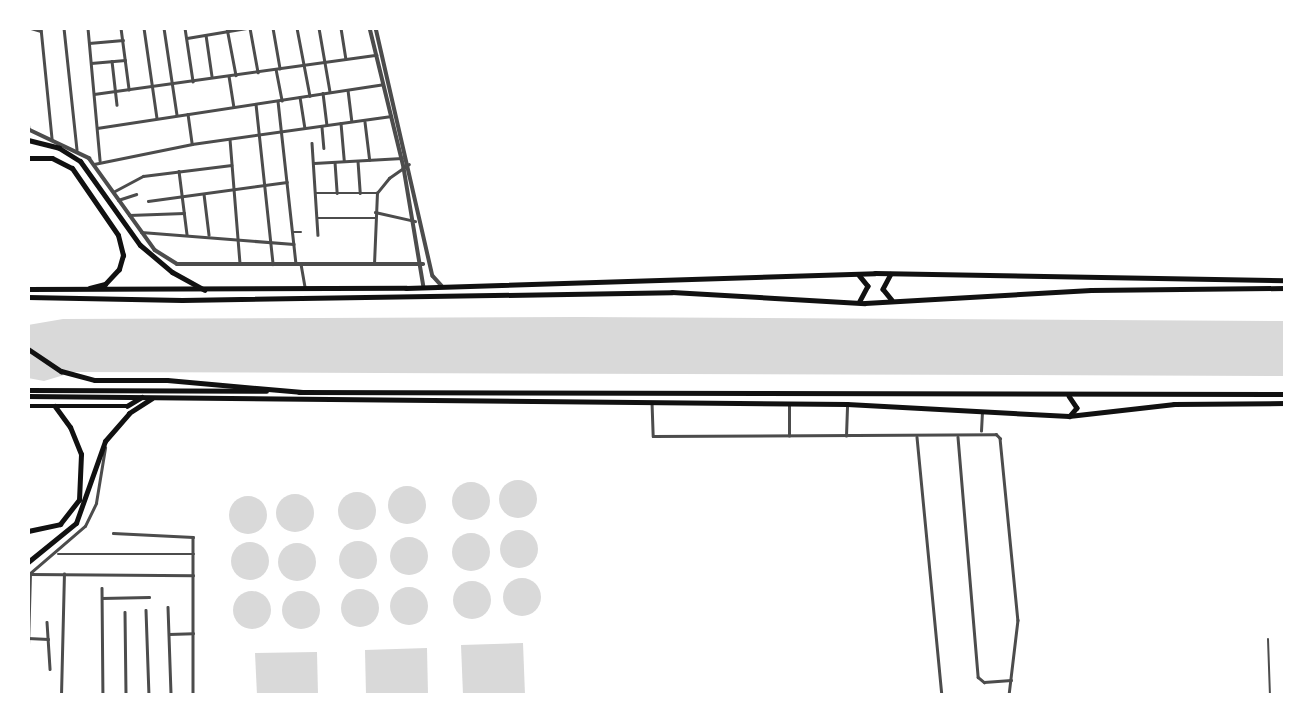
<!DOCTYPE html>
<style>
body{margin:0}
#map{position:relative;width:1313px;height:723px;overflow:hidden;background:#fff;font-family:"Public Sans",sans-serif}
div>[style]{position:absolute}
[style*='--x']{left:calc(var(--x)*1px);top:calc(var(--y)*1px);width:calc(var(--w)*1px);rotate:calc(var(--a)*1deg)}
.water>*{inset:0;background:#d9d9d9}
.round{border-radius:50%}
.service>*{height:2px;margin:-1px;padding:0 1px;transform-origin:1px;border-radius:1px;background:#4c4c4c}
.minor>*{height:2.5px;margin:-1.25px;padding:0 1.25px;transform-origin:1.25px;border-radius:1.25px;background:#4c4c4c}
.tertiary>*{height:3.5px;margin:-1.75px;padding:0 1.75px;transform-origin:1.75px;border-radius:1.75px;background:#4c4c4c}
.secondary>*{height:4.5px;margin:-2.25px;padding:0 2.25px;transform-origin:2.25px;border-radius:2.25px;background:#111}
.primary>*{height:4.5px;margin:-2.25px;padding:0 2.25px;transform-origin:2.25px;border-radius:2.25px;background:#111}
.motorway>*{height:5px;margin:-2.5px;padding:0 2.5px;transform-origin:2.5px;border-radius:2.5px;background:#111}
span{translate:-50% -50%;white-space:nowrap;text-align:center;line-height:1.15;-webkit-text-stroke:5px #fff;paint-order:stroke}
.frame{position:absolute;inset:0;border:30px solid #fff;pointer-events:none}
</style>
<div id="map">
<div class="water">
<i style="clip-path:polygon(578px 317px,1285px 321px,1285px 376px,74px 372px,44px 381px,28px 378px,28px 325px,63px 319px)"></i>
<i class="round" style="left:499px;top:480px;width:38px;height:38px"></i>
<i class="round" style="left:452px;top:482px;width:38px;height:38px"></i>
<i class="round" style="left:388px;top:486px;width:38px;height:38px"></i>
<i class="round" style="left:338px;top:492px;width:38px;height:38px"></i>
<i class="round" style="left:276px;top:494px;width:38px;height:38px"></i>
<i class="round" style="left:229px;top:496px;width:38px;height:38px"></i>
<i class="round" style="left:500px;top:530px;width:38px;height:38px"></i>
<i class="round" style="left:452px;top:533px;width:38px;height:38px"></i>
<i class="round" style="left:390px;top:537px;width:38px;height:38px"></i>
<i class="round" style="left:339px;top:541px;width:38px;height:38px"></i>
<i class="round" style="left:231px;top:542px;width:38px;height:38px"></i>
<i class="round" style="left:278px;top:543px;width:38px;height:38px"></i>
<i class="round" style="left:503px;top:578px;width:38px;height:38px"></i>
<i class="round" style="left:453px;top:581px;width:38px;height:38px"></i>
<i class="round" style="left:390px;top:587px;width:38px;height:38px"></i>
<i class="round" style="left:341px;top:589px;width:38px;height:38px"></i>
<i class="round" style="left:233px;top:591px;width:38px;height:38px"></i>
<i class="round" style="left:282px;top:591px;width:38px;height:38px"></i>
<i style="clip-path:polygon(523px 643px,525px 695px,463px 695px,461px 645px)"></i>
<i style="clip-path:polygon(427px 648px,428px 695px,366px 695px,365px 650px)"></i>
<i style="clip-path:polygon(317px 652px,318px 695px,257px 695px,255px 653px)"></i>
</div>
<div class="service">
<i style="--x:1268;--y:639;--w:56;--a:88"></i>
</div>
<div class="minor">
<i style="--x:31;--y:28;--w:10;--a:17"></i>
<i style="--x:41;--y:28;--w:111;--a:84.3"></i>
<i style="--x:64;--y:28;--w:122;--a:83.9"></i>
<i style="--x:88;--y:28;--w:133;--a:84.8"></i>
<i style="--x:121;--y:28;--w:62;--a:82.5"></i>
<i style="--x:144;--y:28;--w:91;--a:81.8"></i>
<i style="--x:164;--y:28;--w:88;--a:81.5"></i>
<i style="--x:185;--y:28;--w:54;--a:81.4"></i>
<i style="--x:227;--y:28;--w:48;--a:79.2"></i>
<i style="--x:250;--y:28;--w:45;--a:79.7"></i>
<i style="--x:273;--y:28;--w:41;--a:80.1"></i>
<i style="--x:297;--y:28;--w:69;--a:79.2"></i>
<i style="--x:319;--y:28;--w:65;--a:80.2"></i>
<i style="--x:341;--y:28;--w:31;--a:81"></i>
<i style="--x:206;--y:35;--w:41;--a:81.7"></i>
<i style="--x:187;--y:38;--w:60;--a:-9.6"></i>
<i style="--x:89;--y:43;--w:34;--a:-5"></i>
<i style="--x:112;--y:61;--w:44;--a:83.5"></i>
<i style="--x:91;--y:63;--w:34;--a:-5"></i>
<i style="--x:276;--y:69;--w:32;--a:79"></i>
<i style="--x:229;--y:76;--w:31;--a:81"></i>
<i style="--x:348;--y:90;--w:31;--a:83"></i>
<i style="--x:323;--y:93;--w:32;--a:83"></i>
<i style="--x:94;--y:94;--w:285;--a:-7.9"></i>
<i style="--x:300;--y:97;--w:31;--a:81"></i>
<i style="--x:278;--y:101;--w:164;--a:83.7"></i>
<i style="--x:256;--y:104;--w:161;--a:83.9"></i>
<i style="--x:188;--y:114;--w:30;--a:82"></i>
<i style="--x:28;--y:121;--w:8;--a:83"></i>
<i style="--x:365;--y:122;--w:38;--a:83"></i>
<i style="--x:341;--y:123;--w:38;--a:85"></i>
<i style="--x:322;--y:127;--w:21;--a:85"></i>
<i style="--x:97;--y:128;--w:289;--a:-8.7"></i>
<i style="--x:230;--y:139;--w:125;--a:85.4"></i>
<i style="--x:312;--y:143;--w:92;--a:86.3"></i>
<i style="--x:358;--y:161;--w:32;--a:86"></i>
<i style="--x:335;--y:162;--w:31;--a:86"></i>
<i style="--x:314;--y:163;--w:88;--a:-3.3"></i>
<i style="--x:94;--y:164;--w:100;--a:-11.5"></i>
<i style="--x:192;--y:144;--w:201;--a:-8"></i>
<i style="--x:179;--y:171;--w:64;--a:82.8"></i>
<i style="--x:113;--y:192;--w:34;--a:-28"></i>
<i style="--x:143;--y:176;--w:89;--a:-7.1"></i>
<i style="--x:316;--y:193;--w:61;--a:0"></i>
<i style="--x:204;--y:194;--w:41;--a:83"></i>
<i style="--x:118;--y:200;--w:19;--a:-18"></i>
<i style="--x:148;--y:201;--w:140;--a:-7.8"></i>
<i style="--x:375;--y:212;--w:41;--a:12.7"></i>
<i style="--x:129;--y:215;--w:55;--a:-2.1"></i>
<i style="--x:318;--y:218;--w:57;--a:0"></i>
<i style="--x:141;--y:232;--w:153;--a:4.5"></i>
<i style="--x:293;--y:232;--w:8;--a:0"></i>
<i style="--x:301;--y:264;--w:23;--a:80"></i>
<i style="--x:374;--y:264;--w:71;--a:-87.6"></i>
<i style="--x:377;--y:193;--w:19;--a:-51"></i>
<i style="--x:389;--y:178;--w:24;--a:-35"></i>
<i style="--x:652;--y:402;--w:34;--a:88"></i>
<i style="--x:653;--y:436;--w:343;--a:-0.3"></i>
<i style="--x:996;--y:434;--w:6;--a:45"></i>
<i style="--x:1000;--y:438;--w:183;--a:84.4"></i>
<i style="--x:1018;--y:620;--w:76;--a:96.8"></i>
<i style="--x:981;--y:431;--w:17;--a:-87"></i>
<i style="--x:789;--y:436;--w:32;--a:-90"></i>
<i style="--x:846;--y:436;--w:31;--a:-88"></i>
<i style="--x:917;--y:437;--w:259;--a:84.5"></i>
<i style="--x:958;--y:437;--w:241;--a:85.2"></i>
<i style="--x:978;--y:677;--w:8;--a:40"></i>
<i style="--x:984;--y:682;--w:27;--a:-4"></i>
<i style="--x:113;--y:533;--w:80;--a:2.9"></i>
<i style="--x:193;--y:537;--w:158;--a:90"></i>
<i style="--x:58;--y:554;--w:136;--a:0"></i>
<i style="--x:28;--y:575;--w:75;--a:-40.7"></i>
<i style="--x:85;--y:526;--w:25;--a:-64"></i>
<i style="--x:96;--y:503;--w:56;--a:-80.7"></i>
<i style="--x:102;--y:588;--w:107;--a:89.5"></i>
<i style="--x:102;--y:598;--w:47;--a:-1.2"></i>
<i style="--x:168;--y:607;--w:88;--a:88"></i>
<i style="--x:146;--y:610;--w:85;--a:88"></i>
<i style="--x:125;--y:612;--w:83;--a:89.3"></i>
<i style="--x:47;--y:622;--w:47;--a:86.3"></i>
<i style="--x:169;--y:634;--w:24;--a:-2"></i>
<i style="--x:28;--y:638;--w:20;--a:3"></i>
<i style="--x:28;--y:645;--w:71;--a:-88.4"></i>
<i style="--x:30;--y:574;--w:163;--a:0.4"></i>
<i style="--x:61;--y:695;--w:121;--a:-88.6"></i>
</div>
<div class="tertiary">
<i style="--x:370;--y:28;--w:144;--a:76.3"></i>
<i style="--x:404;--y:168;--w:121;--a:80.5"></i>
<i style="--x:376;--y:28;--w:254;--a:77.1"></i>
<i style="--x:433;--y:276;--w:13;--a:48"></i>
<i style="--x:28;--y:129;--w:68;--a:25.4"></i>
<i style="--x:89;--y:158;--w:113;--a:54.3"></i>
<i style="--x:155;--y:250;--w:26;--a:32"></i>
<i style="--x:177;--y:264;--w:246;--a:0"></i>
</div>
<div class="secondary">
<i style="--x:891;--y:274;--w:17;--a:118"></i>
<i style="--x:883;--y:289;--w:14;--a:51"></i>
<i style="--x:859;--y:275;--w:14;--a:51"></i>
<i style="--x:868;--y:286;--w:17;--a:118"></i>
<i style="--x:28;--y:289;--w:378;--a:-0.2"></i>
<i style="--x:406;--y:288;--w:469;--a:-1.8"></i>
<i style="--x:875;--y:273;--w:410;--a:1"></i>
<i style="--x:28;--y:297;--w:154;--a:1.1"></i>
<i style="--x:182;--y:300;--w:490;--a:-0.9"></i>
<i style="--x:672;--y:292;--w:193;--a:3.3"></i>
<i style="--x:865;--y:303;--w:226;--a:-3.3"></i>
<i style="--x:1091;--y:290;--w:194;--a:-0.6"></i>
</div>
<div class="primary">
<i style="--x:28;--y:390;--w:238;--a:0.2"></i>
<i style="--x:299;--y:392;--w:986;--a:0.12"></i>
<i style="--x:28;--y:396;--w:819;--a:0.56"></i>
<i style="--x:847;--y:404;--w:222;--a:3.1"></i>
<i style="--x:1069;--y:416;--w:106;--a:-6.5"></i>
<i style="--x:1174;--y:404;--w:111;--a:-0.5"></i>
<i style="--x:1069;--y:396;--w:14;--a:56"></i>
<i style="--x:1077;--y:408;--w:11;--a:131"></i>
<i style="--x:28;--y:406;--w:99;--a:0"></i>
<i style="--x:127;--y:406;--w:17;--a:-31"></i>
</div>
<div class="motorway">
<i style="--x:28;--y:140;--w:32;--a:14"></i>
<i style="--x:59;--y:148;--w:25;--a:32"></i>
<i style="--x:80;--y:161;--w:103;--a:54.5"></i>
<i style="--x:140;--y:245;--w:42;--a:40.2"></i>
<i style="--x:172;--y:272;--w:37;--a:29"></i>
<i style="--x:28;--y:158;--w:24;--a:0"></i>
<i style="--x:52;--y:158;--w:22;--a:27"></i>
<i style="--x:72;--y:168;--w:81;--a:55.5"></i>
<i style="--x:118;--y:235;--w:21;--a:76"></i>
<i style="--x:123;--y:255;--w:15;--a:106"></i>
<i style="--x:119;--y:269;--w:21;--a:133"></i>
<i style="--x:105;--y:284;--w:16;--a:166"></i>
<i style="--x:28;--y:349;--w:40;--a:34"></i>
<i style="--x:61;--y:371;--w:35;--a:15"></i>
<i style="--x:95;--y:380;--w:72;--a:0"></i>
<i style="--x:167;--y:380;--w:136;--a:5.1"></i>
<i style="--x:28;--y:531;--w:33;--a:-12"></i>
<i style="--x:60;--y:524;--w:31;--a:-52"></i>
<i style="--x:79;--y:500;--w:46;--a:-87.5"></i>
<i style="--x:81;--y:454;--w:29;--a:-112"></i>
<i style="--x:70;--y:427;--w:26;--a:-126"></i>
<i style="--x:28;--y:562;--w:62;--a:-39.1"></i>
<i style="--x:76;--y:523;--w:87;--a:-70.5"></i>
<i style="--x:105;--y:441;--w:37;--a:-49"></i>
<i style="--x:129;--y:413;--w:27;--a:-33"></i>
</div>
<div class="frame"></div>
</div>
